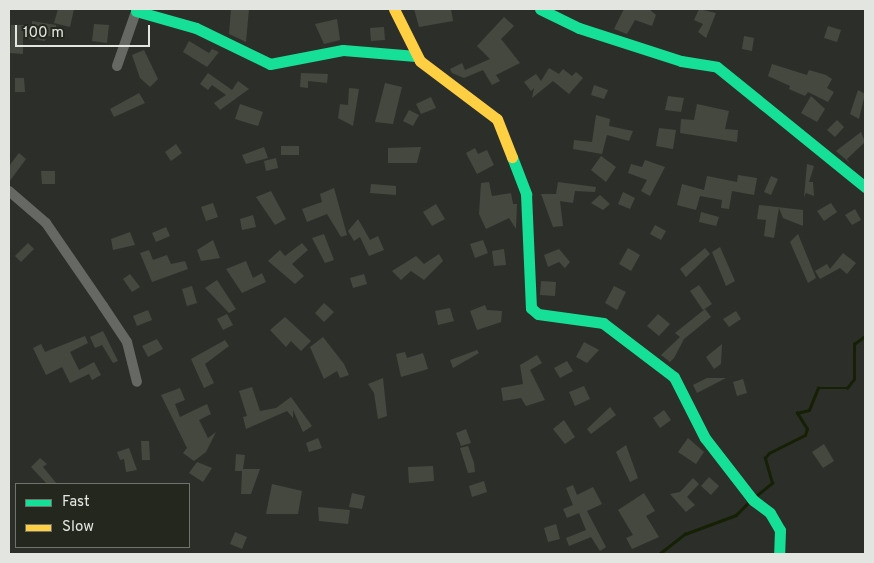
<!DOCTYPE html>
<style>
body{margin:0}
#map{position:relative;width:874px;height:563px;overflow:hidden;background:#2c2f29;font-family:Overpass,sans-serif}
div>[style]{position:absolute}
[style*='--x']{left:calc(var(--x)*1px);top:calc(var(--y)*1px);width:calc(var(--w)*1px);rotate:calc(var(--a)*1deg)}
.stream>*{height:2.5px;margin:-1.25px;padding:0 1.25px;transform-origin:1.25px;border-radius:1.25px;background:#162005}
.building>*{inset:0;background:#45483f}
.street>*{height:10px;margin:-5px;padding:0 5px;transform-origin:5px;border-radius:5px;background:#666864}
.fast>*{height:11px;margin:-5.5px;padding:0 5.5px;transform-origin:5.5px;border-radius:5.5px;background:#16e098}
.slow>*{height:11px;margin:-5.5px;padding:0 5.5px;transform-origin:5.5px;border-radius:5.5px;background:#ffcf43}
span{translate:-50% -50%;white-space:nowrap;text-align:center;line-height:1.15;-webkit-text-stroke:4px #23271e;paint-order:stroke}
.frame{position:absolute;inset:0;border:10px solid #e3e6e0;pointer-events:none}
.legend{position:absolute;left:15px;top:483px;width:175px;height:65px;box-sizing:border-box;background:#23271e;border:1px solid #70736c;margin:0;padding:6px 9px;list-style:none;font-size:15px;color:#e3e6e0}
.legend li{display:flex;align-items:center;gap:10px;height:25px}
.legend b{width:25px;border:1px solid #70736c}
.scale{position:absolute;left:15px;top:25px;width:135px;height:22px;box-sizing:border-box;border:2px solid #e3e6e0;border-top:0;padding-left:6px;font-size:15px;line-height:18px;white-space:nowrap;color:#e3e6e0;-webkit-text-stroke:4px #23271e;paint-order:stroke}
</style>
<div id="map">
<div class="stream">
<i style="--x:756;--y:496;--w:21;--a:-39"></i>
<i style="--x:772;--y:483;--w:26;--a:-106"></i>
<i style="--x:765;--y:458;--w:6;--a:-51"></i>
<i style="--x:769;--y:453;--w:40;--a:-26.6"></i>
<i style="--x:805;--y:435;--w:6;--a:-72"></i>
<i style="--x:807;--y:429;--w:19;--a:-122"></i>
<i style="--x:797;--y:413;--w:12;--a:-14"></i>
<i style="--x:809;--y:410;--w:24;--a:-68"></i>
<i style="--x:818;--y:388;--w:29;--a:0"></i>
<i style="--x:847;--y:388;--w:11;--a:-52"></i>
<i style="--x:854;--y:379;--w:35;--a:-90"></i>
<i style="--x:854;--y:344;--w:14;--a:-36"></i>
<i style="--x:659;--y:554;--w:33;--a:-38"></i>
<i style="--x:685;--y:534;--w:54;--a:-20.4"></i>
<i style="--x:736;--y:515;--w:17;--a:-45"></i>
</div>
<div class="building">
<i style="clip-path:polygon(58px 9px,74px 9px,70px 27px,54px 23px)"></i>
<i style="clip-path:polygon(231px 9px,249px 9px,246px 42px,229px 34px)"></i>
<i style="clip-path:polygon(414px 9px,451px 9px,453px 21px,419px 27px)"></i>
<i style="clip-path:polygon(624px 9px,649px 9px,656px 15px,652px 26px,635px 20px,627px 34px,614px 29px)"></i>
<i style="clip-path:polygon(699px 9px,716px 13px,706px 38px,698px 32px,703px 24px,694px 20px)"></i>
<i style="clip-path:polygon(504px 17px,514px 26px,501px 39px,520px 63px,496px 75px,500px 81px,492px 85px,483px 70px,464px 78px,452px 73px,450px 69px,462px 63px,465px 70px,490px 59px,477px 46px)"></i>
<i style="clip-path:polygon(337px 19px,340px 40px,324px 44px,315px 24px)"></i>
<i style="clip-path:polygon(32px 21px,56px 25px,56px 36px,46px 36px,45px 41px,23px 38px,23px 54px,10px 53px,11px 25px,32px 25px)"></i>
<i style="clip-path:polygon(94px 24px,109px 25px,107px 43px,92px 41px)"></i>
<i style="clip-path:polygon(828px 26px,841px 30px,837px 42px,824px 38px)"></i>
<i style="clip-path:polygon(384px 27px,385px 40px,371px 41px,370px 28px)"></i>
<i style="clip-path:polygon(744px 36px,754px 38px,752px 51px,742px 49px)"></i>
<i style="clip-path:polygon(189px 41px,209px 53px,212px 49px,219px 52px,207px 67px,183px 52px)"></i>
<i style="clip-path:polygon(144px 50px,158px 79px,150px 87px,140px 78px,132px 55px)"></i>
<i style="clip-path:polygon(772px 64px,807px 75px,809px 70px,826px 75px,832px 79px,827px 88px,834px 92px,828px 102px,808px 92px,805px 96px,789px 89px,790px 86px,768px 76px)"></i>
<i style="clip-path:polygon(549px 68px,559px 74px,563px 69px,572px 76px,576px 72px,583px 78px,569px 94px,553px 81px,532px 98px,534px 88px,531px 91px,524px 82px,536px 74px,541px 81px)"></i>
<i style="clip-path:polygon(208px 73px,232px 90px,238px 81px,249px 89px,220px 110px,214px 103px,226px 95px,212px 85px,208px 90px,200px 84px)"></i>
<i style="clip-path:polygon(301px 73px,328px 74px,327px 83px,308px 81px,308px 88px,300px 87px)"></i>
<i style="clip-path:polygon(15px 78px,24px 78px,25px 92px,15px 92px)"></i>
<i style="clip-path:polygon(385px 83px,402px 87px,393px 124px,375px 122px)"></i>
<i style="clip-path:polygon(594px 85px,608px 90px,604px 99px,591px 95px)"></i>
<i style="clip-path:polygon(349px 88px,359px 89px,353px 126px,338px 118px,340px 104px,348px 105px)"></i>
<i style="clip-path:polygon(858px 90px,865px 94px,859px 119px,850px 114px)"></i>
<i style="clip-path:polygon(139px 93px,145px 103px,114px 117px,110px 109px)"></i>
<i style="clip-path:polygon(668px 96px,684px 98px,681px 112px,665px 110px)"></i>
<i style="clip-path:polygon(811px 96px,825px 109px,817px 122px,801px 113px)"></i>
<i style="clip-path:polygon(431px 97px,436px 108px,421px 114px,416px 104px)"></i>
<i style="clip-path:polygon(240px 104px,263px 112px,258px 126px,235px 119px)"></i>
<i style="clip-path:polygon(697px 104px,729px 111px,725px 129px,738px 130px,737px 142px,680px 133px,681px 119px,694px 120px)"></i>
<i style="clip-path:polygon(409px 110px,419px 115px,413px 126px,403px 121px)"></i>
<i style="clip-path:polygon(596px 115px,610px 119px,609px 126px,633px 131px,629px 141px,607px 135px,602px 154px,573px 149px,574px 140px,592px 142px)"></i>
<i style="clip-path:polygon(837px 120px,844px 127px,835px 137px,827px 130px)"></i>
<i style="clip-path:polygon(659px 128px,676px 130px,673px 149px,656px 146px)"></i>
<i style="clip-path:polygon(861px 132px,865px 142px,847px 159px,850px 163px,836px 151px)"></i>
<i style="clip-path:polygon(176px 144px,182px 153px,171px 161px,165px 152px)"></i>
<i style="clip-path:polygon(281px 146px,299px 146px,299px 155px,281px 155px)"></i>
<i style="clip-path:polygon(264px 147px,268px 158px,246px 164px,242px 155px)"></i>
<i style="clip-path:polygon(421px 147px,417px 163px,388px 163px,388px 148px)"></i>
<i style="clip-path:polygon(475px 148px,478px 154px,487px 150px,494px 165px,477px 174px,466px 153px)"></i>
<i style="clip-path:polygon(19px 153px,26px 159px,9px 182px,9px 166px)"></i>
<i style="clip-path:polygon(601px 156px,616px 167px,606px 182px,591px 170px)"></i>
<i style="clip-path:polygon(276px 158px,278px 168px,266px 171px,264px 161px)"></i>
<i style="clip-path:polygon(645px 160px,665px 167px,650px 196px,641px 191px,647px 180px,628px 173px,631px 164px,642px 167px)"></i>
<i style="clip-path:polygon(807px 164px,814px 166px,809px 182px,813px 182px,814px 196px,806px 193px,804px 197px)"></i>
<i style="clip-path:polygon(41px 171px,55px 171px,55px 184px,42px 184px)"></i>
<i style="clip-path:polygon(738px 175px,757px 178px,754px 195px,732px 191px,729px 209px,721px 208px,722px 200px,700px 196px,696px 210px,677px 205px,682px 184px,704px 190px,707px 176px,737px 182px)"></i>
<i style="clip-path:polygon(771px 176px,778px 179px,771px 195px,764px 192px)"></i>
<i style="clip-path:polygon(489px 182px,492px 196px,511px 193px,513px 204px,517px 204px,516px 229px,509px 218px,486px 229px,479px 214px,481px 183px)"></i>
<i style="clip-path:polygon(558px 182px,596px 187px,595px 192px,575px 191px,573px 203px,560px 201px,563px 226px,553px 227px,541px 194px,556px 194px)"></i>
<i style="clip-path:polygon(371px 184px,396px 186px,396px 195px,370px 193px)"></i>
<i style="clip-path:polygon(334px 188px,347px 235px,341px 237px,327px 214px,307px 222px,302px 209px,322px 202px,320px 194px)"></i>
<i style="clip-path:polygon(271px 191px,286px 219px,275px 225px,256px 197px)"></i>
<i style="clip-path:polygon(623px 192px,635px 198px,630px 209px,618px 204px)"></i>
<i style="clip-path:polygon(600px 195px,610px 204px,603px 210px,591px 203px)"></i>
<i style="clip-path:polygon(213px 203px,218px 217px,206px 221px,201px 207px)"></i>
<i style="clip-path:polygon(831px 203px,837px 212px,824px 221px,817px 211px)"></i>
<i style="clip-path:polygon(436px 204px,445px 219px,432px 226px,423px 212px)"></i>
<i style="clip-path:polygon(759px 205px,803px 210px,803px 226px,783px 218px,779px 208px,774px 238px,764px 236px,766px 220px,757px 219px)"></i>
<i style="clip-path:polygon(855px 209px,861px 220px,852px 225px,845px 215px)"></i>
<i style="clip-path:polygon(701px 212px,719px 217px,716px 226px,699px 222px)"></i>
<i style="clip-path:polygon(253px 215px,256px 227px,242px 230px,240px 219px)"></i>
<i style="clip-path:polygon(358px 219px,370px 240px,378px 236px,384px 250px,369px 256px,360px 237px,354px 241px,348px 231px)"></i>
<i style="clip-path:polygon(655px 225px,666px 231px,661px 240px,650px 234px)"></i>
<i style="clip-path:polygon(166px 227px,170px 236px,156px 242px,152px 233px)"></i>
<i style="clip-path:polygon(130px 232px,135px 245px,113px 250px,111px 239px)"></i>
<i style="clip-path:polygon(324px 234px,334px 260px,325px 263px,312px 238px)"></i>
<i style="clip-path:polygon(798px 234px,816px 278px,808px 283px,790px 242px)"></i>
<i style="clip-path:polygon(213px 240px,220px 258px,201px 261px,197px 250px)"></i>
<i style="clip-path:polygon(483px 240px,488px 253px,475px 258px,470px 244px)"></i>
<i style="clip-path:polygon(28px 243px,34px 249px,21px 262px,15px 256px)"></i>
<i style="clip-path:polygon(302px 243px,308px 250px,292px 264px,304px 276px,295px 284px,268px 261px,280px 250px,285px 256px)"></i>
<i style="clip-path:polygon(720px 247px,735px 281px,726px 286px,712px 252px)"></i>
<i style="clip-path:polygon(628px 248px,640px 255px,631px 271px,619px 264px)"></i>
<i style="clip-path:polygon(705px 248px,710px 254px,686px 277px,680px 269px)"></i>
<i style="clip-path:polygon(504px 249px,506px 265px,494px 266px,492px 251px)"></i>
<i style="clip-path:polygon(559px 249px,570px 262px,565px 268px,559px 262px,548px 267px,544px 255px)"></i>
<i style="clip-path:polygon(149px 250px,153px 260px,167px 255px,171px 264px,185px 261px,188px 269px,152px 282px,140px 253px)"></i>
<i style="clip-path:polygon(843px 253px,856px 263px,847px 274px,840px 268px,820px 279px,815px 271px,827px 264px,830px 269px)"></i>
<i style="clip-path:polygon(439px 254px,443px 261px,424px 280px,411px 271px,401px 280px,392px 271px,416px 256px,424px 264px)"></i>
<i style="clip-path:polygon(246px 261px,253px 278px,262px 273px,266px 282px,242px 293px,226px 269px)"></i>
<i style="clip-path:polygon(130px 274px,140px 287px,132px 292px,123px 279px)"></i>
<i style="clip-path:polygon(364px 274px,367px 284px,353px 288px,350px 278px)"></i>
<i style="clip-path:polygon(217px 280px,236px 309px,229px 313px,205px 288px)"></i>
<i style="clip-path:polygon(541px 281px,556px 282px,555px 296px,540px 295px)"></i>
<i style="clip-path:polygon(699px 285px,712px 304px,703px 310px,690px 291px)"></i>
<i style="clip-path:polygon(192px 286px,197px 303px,187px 306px,182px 289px)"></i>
<i style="clip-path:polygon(614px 286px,626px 292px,617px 310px,605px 303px)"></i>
<i style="clip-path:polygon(324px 303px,334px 312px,324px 322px,315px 313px)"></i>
<i style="clip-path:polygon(485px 305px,487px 310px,502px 311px,501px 322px,477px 330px,470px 311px)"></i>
<i style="clip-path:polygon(450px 308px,454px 321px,438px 325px,435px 311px)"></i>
<i style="clip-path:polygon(705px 309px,711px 317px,684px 339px,674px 358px,670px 362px,661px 355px,680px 337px,675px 333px)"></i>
<i style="clip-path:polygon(148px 310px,152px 320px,137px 326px,133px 316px)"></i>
<i style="clip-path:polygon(736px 311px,741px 319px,729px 327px,723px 319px)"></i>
<i style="clip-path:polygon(227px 314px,233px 325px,223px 330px,217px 319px)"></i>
<i style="clip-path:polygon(658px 314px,670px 324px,659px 336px,647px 326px)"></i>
<i style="clip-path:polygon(285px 317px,311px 341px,301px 351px,291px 341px,286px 347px,270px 330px)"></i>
<i style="clip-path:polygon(103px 331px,118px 361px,113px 363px,102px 345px,95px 348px,90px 337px)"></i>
<i style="clip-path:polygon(85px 336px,88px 343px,70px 352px,79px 370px,94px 362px,101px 375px,92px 380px,89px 374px,70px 383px,62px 367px,46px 375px,33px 348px,41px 344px,45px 352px)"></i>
<i style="clip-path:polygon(323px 337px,344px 364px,349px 375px,340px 378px,337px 371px,324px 379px,310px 347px)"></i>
<i style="clip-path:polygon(157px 339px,163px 349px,148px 357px,142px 346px)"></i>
<i style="clip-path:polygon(225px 340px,229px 346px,205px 364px,214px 383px,204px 388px,191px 359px)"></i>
<i style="clip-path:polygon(584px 342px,599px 350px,587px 363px,576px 357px)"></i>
<i style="clip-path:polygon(722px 344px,721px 364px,714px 369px,706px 357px)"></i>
<i style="clip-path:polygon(477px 350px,479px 353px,453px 368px,450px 360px)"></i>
<i style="clip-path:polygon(405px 352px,407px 358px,423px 353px,428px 369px,401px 377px,396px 354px)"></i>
<i style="clip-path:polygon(537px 355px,542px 363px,530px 370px,545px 400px,526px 406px,521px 398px,503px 401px,501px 388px,523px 384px,520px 365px)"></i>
<i style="clip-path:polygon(567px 361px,573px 371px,560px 378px,554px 368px)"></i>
<i style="clip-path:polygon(383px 378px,387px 416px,378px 419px,374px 393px,368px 384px)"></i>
<i style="clip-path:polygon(707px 378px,726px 378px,697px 393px,693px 385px)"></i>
<i style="clip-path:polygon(743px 379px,747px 393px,737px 396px,733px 382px)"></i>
<i style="clip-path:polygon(584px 386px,590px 399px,575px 406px,569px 392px)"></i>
<i style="clip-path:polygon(252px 387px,260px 411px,276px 408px,291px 397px,312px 426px,303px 432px,293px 410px,293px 418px,287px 411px,246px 429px,243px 417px,247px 416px,239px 391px)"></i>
<i style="clip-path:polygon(180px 388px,185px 400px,175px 404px,180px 417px,207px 404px,211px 414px,199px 420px,208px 438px,216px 432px,206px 452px,194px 461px,183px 453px,187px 448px,161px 395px)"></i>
<i style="clip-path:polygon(610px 407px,616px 415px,591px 434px,587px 429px)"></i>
<i style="clip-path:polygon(664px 410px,671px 420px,660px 428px,653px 418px)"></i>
<i style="clip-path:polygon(564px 420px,575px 437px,565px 444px,553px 429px)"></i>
<i style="clip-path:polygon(466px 429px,471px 443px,461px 446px,456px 433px)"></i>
<i style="clip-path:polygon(318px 438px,322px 448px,309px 452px,306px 443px)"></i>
<i style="clip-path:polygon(688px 438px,704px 452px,696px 464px,678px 452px)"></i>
<i style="clip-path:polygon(141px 441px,149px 441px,150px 460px,142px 460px)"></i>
<i style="clip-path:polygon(824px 444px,834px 461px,823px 468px,812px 452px)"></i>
<i style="clip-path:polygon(626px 445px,638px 478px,630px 482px,616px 452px)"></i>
<i style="clip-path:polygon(468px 446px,474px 463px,475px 472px,468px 473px,460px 448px)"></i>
<i style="clip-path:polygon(129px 448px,137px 470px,126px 472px,124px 459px,120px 460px,117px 452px)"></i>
<i style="clip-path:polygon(236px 454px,245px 455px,243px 469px,260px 469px,251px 494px,241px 494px,242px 471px,235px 471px)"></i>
<i style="clip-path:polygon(40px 458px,47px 464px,43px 467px,57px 484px,47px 484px,31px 467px)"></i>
<i style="clip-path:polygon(197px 462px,212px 468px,203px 482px,189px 473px)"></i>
<i style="clip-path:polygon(433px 466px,434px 481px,409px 483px,408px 467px)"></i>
<i style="clip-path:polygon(709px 477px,719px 486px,711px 495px,701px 486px)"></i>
<i style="clip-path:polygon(693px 478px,699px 484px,687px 497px,695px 505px,686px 512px,670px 494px,680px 492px)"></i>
<i style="clip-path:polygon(484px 481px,487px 492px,472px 497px,469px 486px)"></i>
<i style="clip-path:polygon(272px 484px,302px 491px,298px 514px,266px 514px)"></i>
<i style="clip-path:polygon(573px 485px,577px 495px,593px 487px,602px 504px,587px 511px,606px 547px,600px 551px,591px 537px,569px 546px,566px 538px,586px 530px,579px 513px,567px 518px,563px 509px,573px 505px,566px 488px)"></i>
<i style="clip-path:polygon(352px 493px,365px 496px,362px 509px,349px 507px)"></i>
<i style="clip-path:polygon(644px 493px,655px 511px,646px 516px,659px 537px,632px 549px,626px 538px,633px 535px,618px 510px)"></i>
<i style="clip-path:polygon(318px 507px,350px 510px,348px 524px,319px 521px)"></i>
<i style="clip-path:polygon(556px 524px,560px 539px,548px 542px,544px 528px)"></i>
<i style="clip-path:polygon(235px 532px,247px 537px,242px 549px,230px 544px)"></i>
</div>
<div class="street">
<i style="--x:117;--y:66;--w:60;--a:-70.7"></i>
<i style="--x:9;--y:191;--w:49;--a:40.9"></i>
<i style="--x:46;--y:223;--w:101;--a:55.5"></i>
<i style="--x:103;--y:306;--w:43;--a:56.3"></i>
<i style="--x:127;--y:342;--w:41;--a:76"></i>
</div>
<div class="fast">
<i style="--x:540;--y:9;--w:43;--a:26"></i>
<i style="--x:579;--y:28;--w:107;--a:17.9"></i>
<i style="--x:681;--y:61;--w:36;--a:9"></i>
<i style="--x:717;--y:67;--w:191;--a:39"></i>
<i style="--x:136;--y:11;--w:62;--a:15.8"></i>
<i style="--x:196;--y:28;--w:82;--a:25.9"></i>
<i style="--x:270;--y:64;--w:74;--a:-10.9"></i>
<i style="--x:343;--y:50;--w:73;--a:4.7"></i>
<i style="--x:512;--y:157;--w:40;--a:69"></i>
<i style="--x:526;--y:194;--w:114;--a:87.5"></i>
<i style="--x:531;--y:308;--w:9;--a:41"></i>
<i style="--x:538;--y:314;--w:66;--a:7.9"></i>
<i style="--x:603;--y:323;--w:89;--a:37.3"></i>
<i style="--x:674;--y:377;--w:68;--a:63.1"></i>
<i style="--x:705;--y:438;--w:78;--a:52.3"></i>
<i style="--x:753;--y:500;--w:21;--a:37"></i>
<i style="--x:770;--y:513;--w:20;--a:60"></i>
<i style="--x:780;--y:530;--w:24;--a:92"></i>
</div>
<div class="slow">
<i style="--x:394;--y:9;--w:58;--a:63.4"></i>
<i style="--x:420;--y:61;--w:96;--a:37"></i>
<i style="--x:497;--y:119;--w:41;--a:68.5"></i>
</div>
<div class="frame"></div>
<ul class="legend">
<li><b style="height:6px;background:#16e098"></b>Fast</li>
<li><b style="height:6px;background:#ffcf43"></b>Slow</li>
</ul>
<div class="scale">100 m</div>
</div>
